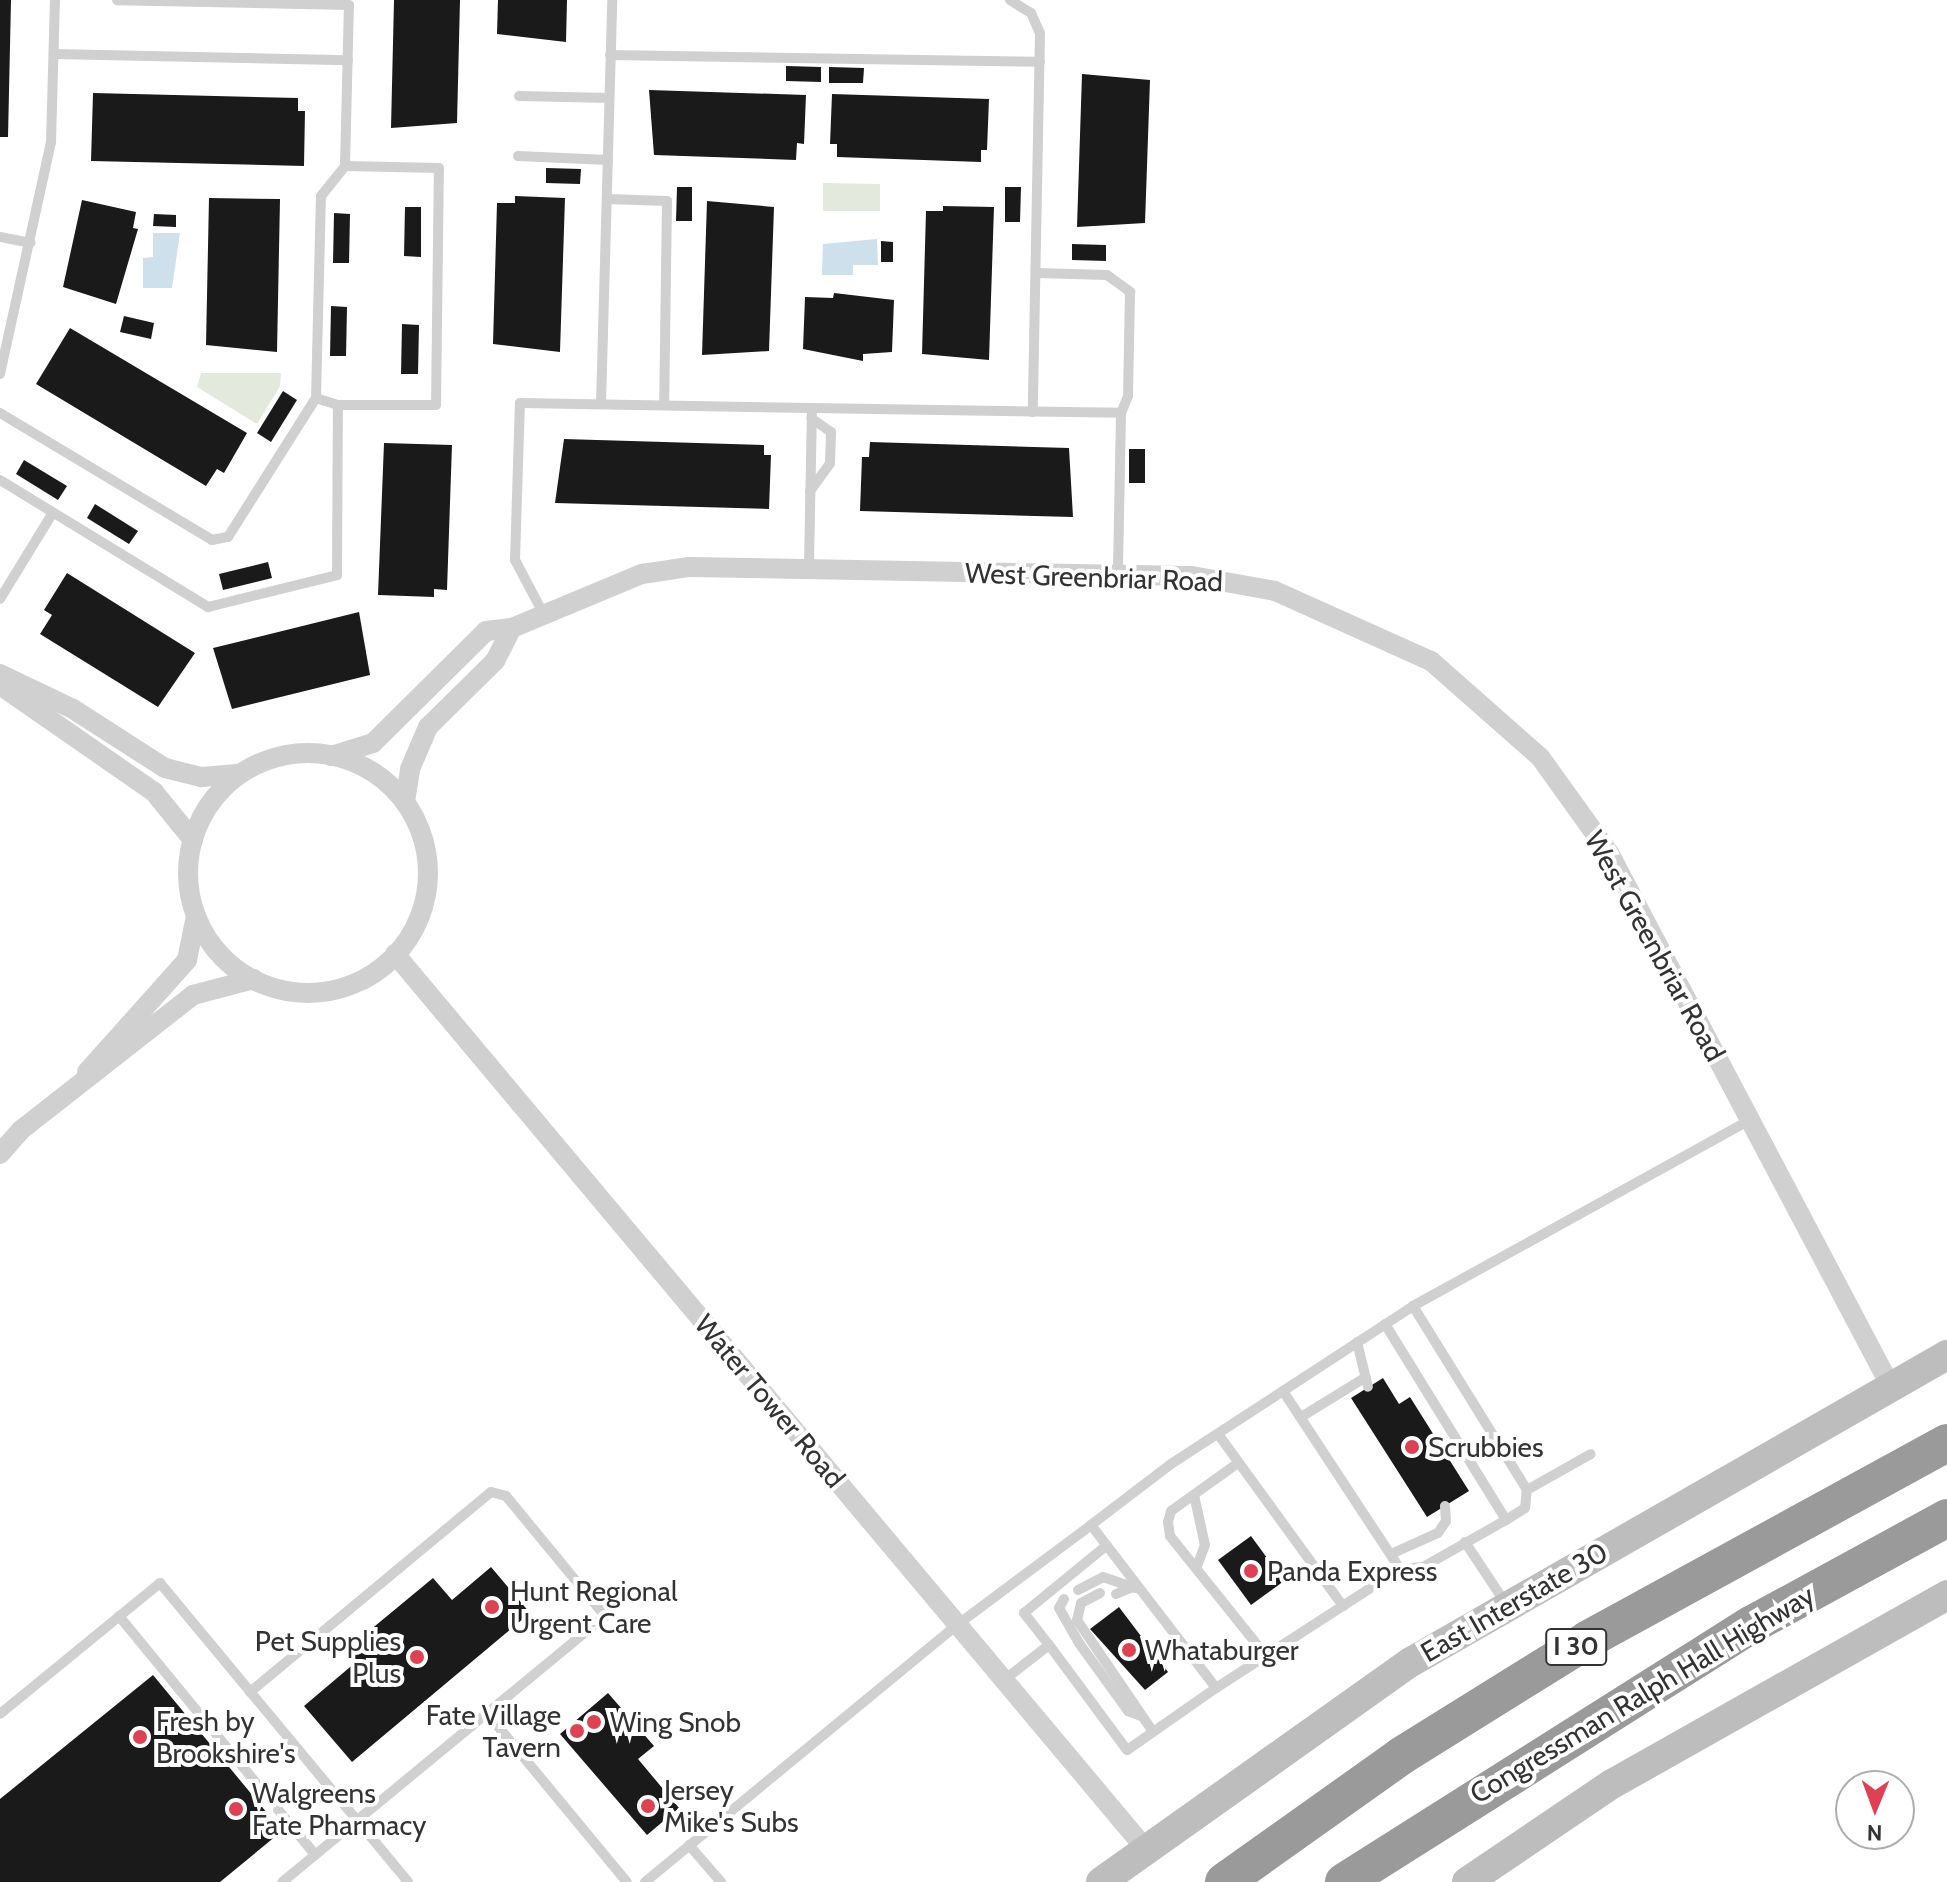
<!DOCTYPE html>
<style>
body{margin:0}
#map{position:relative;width:1947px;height:1882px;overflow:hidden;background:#fff;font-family:Cabin,sans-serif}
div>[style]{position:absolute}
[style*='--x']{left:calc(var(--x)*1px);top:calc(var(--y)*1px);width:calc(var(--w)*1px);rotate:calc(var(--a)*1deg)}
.green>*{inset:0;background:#e3e9dc}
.water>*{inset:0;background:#cde0eb}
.building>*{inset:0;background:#1a1a1a}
.service>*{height:10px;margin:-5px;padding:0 5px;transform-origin:5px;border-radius:5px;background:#d0d0d0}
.minor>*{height:20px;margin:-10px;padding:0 10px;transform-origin:10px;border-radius:10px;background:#d0d0d0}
.minor>.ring{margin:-10px;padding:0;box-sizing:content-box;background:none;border:20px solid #d0d0d0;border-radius:50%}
.secondary>*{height:30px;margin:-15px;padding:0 15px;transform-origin:15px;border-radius:15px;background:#bdbdbd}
.motorway>*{height:38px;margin:-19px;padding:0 19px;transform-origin:19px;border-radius:19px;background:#9a9a9a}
.dots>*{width:22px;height:22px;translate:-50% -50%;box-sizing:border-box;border:4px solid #fff;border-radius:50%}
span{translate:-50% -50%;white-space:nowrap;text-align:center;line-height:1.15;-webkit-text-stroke:8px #fff;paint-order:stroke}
.shield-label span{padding:2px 6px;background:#fff;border:2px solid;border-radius:6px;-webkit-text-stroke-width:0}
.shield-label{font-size:26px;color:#333;font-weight:700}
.street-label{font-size:28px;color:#333}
.poi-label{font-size:28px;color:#333}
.left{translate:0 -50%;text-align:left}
.right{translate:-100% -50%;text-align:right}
.north{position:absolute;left:1835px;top:1770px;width:80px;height:80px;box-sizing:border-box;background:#fff;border:2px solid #adadad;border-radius:50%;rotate:181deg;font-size:22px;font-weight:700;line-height:32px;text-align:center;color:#333}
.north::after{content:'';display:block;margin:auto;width:28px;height:36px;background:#de4152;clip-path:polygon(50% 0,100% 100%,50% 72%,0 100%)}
</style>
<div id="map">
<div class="green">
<i style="clip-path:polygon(823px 183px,880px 184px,880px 211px,823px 211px)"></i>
<i style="clip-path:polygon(201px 373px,281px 373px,280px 386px,257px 424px,197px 387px)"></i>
</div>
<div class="water">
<i style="clip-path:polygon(153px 233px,180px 233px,172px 288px,143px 288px,143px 258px,153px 257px)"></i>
<i style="clip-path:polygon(877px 239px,878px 265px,853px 265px,853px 275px,822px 275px,823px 244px)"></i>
</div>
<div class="building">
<i style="clip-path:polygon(0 0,11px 0,8px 137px,0 137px)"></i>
<i style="clip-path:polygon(394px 0,460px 0,457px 123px,391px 128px)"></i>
<i style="clip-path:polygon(498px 0,567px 0,566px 42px,497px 34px)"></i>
<i style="clip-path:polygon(786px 66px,821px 67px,821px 82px,786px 81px)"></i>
<i style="clip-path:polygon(829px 67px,864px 68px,863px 83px,829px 83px)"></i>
<i style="clip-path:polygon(1082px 74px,1150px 80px,1145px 223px,1077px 227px)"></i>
<i style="clip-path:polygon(649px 90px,806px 95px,804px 144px,797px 143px,796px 160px,654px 155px)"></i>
<i style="clip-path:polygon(93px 93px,298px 98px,298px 111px,305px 111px,304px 166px,91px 161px)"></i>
<i style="clip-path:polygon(832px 94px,989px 99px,987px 150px,981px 150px,981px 162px,837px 157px,837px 144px,830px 144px)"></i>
<i style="clip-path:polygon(546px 168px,581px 169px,580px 184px,546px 183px)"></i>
<i style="clip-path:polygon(677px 187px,692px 187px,692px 221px,676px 221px)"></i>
<i style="clip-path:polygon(1005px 187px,1021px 187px,1020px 222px,1005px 222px)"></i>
<i style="clip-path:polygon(515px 196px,565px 198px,560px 352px,493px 344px,497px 203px,515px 203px)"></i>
<i style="clip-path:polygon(209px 198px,280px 199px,277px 352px,206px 345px)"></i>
<i style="clip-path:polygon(82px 200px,136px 212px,133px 228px,138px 229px,116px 304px,63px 287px)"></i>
<i style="clip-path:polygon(707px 201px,774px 207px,769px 351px,702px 355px)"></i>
<i style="clip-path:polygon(943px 206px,994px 207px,989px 360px,922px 354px,926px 211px,943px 211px)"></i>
<i style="clip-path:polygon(405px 207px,421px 207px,421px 257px,404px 256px)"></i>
<i style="clip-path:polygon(334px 213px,350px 214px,349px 263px,333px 263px)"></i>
<i style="clip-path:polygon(154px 214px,176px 215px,176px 227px,153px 226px)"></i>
<i style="clip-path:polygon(881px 241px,893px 242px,893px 262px,881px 262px)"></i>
<i style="clip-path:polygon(1072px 244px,1106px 245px,1106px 261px,1072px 260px)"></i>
<i style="clip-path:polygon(834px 293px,894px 300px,892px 352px,863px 354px,863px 361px,803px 349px,805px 297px,833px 298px)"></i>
<i style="clip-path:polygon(331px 306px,347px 307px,346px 356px,330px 356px)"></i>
<i style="clip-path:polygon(124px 316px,154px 323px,151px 339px,120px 332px)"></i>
<i style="clip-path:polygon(402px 324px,419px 325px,418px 374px,401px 374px)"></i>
<i style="clip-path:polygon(70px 328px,247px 433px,224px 473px,217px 469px,206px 486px,36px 384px)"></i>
<i style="clip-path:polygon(283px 391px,297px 400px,271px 442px,257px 433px)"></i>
<i style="clip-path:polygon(564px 439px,764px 445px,764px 455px,771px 455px,769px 509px,555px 503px)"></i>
<i style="clip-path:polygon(870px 442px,1069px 448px,1073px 517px,860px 511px,862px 457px,869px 457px)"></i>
<i style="clip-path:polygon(384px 443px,452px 445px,447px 590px,434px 589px,434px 597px,378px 595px)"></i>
<i style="clip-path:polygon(1129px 449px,1145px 449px,1145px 483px,1129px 483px)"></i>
<i style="clip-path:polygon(24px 460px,67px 486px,58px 500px,16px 474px)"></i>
<i style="clip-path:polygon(95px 504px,138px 531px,129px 544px,87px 518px)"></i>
<i style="clip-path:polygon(268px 562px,272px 578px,223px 590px,219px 574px)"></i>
<i style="clip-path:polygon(67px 573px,195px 653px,158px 707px,40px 634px,52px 615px,44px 610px)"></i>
<i style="clip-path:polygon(359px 612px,370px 675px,232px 709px,213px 648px)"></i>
<i style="clip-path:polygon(1383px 1378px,1399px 1404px,1410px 1397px,1469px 1491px,1427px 1517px,1351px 1398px)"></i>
<i style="clip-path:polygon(1251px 1536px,1284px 1581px,1251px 1605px,1218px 1560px)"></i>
<i style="clip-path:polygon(491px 1567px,530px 1613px,352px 1762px,304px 1706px,356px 1662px,346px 1650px,433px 1578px,452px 1600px)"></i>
<i style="clip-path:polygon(1119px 1607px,1168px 1672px,1145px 1690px,1090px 1629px)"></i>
<i style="clip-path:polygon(153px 1675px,282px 1831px,220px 1882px,0 1882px,0 1799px)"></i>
<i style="clip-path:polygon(608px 1693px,654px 1746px,638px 1759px,679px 1808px,647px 1835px,560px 1734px)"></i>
</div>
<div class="service">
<i style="--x:1010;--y:0;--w:25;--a:32"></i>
<i style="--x:1031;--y:13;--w:22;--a:66"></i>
<i style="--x:1040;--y:33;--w:379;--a:91.1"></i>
<i style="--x:54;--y:54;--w:294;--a:1.2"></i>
<i style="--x:610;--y:55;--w:430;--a:0.9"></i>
<i style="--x:519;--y:96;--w:90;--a:1.3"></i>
<i style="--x:518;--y:156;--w:90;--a:2.5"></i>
<i style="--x:607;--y:199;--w:60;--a:1.9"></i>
<i style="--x:667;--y:201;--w:204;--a:90.8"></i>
<i style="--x:0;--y:237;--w:31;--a:11"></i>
<i style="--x:1037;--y:273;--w:70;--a:1.6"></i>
<i style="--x:1107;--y:275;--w:29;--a:36"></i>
<i style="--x:1130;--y:292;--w:104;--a:91.1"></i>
<i style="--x:1128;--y:396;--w:18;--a:112"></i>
<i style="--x:0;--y:374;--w:238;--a:-77.6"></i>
<i style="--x:51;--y:142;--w:142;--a:-88.4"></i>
<i style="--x:316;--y:398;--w:202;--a:-88.6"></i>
<i style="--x:321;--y:196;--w:38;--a:-51"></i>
<i style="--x:601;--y:404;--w:404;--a:-88.4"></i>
<i style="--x:812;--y:408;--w:309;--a:0.9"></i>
<i style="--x:1121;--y:413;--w:162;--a:91.1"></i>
<i style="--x:0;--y:413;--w:247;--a:30.9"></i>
<i style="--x:212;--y:540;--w:16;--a:-11"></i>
<i style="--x:228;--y:537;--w:165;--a:-57.7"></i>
<i style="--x:316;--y:398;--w:23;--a:18"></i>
<i style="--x:0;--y:480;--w:244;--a:31.4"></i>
<i style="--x:208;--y:607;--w:133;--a:-13.9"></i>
<i style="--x:337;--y:575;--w:170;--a:-89.7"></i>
<i style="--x:338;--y:405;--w:98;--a:0"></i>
<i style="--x:436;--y:405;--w:237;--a:-89.3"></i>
<i style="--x:439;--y:168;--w:94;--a:-178.8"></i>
<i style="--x:345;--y:166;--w:161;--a:-88.6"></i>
<i style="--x:349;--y:5;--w:232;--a:-178.8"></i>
<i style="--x:810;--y:491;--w:34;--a:-54"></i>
<i style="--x:830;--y:463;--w:31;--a:-88"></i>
<i style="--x:831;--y:432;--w:24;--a:-145"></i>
<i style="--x:0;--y:599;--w:100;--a:-58.5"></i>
<i style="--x:543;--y:613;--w:60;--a:-117.8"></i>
<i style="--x:515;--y:560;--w:157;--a:-88.2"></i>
<i style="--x:520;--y:403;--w:292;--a:1"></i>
<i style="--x:812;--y:408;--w:160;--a:91.1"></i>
<i style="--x:1413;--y:1306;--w:216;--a:58.2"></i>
<i style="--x:1385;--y:1324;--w:230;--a:58.3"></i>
<i style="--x:1357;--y:1342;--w:46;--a:76.3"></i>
<i style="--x:1283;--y:1391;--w:213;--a:56.7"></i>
<i style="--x:1301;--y:1417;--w:76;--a:-31.6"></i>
<i style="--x:1218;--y:1434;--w:213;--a:54"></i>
<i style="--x:1238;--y:1463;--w:82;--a:144.4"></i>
<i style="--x:1171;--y:1511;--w:11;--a:105"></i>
<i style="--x:1168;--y:1522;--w:14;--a:82"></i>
<i style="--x:1170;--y:1536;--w:154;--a:51.3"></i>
<i style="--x:1194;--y:1495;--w:51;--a:77.6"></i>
<i style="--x:1205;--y:1545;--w:25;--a:111"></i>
<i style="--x:1091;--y:1525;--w:101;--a:-37.3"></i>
<i style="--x:1171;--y:1464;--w:289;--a:-33.1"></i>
<i style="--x:1413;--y:1306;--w:385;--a:-28.9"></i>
<i style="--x:1465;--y:1542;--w:74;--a:56.5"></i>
<i style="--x:1391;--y:1554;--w:51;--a:-24.1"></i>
<i style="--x:1438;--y:1533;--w:14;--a:-56"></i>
<i style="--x:1446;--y:1521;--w:15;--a:-94"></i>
<i style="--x:1078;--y:1590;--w:28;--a:-27"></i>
<i style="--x:1103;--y:1577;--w:34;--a:19"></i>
<i style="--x:1100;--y:1593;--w:21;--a:152"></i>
<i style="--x:1081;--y:1603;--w:17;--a:103"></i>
<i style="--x:1077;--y:1620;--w:135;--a:55.8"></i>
<i style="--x:1116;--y:1594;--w:15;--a:-23"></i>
<i style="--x:1064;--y:1599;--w:10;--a:119"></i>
<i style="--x:1059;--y:1608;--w:40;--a:60.3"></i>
<i style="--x:1079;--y:1643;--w:84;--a:54.2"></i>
<i style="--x:1128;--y:1711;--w:14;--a:21"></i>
<i style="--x:119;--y:1616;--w:309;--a:50.6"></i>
<i style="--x:1049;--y:1645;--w:41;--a:-128"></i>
<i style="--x:1024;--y:1613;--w:106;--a:-39.3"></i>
<i style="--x:1216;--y:1688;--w:219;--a:-32.9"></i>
<i style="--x:1400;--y:1569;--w:23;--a:-5"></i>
<i style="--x:1423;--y:1567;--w:95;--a:-29.5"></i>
<i style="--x:1506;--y:1520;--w:22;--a:-32"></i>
<i style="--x:1525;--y:1508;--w:18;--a:-84"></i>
<i style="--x:1527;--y:1490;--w:73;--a:-29.4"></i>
<i style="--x:250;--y:1692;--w:313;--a:-39.7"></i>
<i style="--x:491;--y:1492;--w:16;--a:15"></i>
<i style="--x:506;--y:1496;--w:156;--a:50.5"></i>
<i style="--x:605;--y:1616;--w:418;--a:140.5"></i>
<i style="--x:487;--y:1713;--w:219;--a:50.4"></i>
<i style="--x:0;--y:1714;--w:207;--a:-39.3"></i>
<i style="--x:160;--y:1583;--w:388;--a:50.3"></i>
<i style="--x:689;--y:1845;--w:49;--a:49.1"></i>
<i style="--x:645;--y:1882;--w:404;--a:-39.5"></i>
<i style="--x:957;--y:1625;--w:167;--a:-36.7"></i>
<i style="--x:1091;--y:1525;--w:205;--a:52.5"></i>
<i style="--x:1216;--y:1688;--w:108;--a:145.1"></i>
<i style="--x:1127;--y:1750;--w:131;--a:-126.6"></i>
<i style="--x:1049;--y:1645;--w:57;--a:142.1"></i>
</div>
<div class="minor">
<i style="--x:0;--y:674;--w:81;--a:25.6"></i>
<i style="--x:73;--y:709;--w:109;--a:32.7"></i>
<i style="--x:165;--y:768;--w:38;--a:14"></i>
<i style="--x:202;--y:777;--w:38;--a:-5"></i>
<i style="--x:0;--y:685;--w:188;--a:34.8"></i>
<i style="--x:154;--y:792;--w:62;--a:50.9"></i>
<i class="ring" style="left:188px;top:753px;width:220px;height:220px"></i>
<i style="--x:331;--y:756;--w:44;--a:-17.2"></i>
<i style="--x:373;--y:743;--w:159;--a:-44.7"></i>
<i style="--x:486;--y:631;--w:26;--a:-7"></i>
<i style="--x:512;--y:628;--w:141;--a:-22.6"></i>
<i style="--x:642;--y:574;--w:48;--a:-8.5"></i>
<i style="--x:689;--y:567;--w:503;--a:1.03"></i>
<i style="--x:1192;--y:576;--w:84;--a:10.2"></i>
<i style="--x:1275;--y:591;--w:171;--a:24.2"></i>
<i style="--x:1431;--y:661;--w:145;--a:41.4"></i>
<i style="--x:1540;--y:757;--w:118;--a:54.3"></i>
<i style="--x:1609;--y:853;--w:602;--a:62.16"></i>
<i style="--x:405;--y:802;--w:33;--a:-81"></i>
<i style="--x:410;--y:769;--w:46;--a:-66.8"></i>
<i style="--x:428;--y:727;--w:94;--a:-44.6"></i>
<i style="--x:495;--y:661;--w:37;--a:-63"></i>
<i style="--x:395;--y:954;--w:1167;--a:50.01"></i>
<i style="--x:87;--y:1072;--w:150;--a:-48.2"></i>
<i style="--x:187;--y:960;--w:45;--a:-78.4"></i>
<i style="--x:0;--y:1154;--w:32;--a:-49"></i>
<i style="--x:21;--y:1130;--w:219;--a:-38.1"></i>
<i style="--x:193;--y:995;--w:63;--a:-14.7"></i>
</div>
<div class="secondary">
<i style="--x:1101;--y:1882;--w:380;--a:-35.4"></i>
<i style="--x:1411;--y:1662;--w:618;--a:-29.8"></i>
<i style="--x:1467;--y:1882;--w:175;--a:-34.1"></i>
<i style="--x:1612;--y:1784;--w:385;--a:-29.4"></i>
</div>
<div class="motorway">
<i style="--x:1224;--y:1882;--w:217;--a:-35.4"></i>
<i style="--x:1401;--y:1756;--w:219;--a:-31.9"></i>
<i style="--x:1587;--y:1640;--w:410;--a:-28.7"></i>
<i style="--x:1344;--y:1882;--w:481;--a:-32.3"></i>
<i style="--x:1751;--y:1625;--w:223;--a:-28.6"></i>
</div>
<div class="dots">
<i style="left:1412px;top:1447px;background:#de4152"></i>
<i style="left:1251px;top:1571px;background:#de4152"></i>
<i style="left:492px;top:1607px;background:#de4152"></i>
<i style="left:1129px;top:1650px;background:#de4152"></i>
<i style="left:417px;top:1657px;background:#de4152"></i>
<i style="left:594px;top:1722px;background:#de4152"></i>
<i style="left:577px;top:1731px;background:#de4152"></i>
<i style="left:140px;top:1737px;background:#de4152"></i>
<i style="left:648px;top:1806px;background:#de4152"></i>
<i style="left:236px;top:1809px;background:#de4152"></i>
</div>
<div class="shield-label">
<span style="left:1576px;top:1647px">I 30</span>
</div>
<div class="street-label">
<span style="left:1094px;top:577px;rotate:2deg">West Greenbriar Road</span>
<span style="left:1655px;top:946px;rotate:61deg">West Greenbriar Road</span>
<span style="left:770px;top:1401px;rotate:50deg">Water Tower Road</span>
<span style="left:1514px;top:1602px;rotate:-30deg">East Interstate 30</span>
<span style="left:1642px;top:1694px;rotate:-31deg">Congressman Ralph Hall Highway</span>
</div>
<div class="poi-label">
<span class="left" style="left:1428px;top:1447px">Scrubbies</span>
<span class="left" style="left:1267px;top:1571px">Panda Express</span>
<span class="left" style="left:510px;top:1607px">Hunt Regional<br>Urgent Care</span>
<span class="right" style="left:401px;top:1657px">Pet Supplies<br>Plus</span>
<span class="left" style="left:1145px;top:1650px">Whataburger</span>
<span class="right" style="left:561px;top:1731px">Fate Village<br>Tavern</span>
<span class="left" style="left:156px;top:1737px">Fresh by<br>Brookshire's</span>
<span class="left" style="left:610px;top:1722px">Wing Snob</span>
<span class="left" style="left:664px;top:1806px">Jersey<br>Mike's Subs</span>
<span class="left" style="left:252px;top:1809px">Walgreens<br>Fate Pharmacy</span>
</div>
<div class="north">N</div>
</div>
